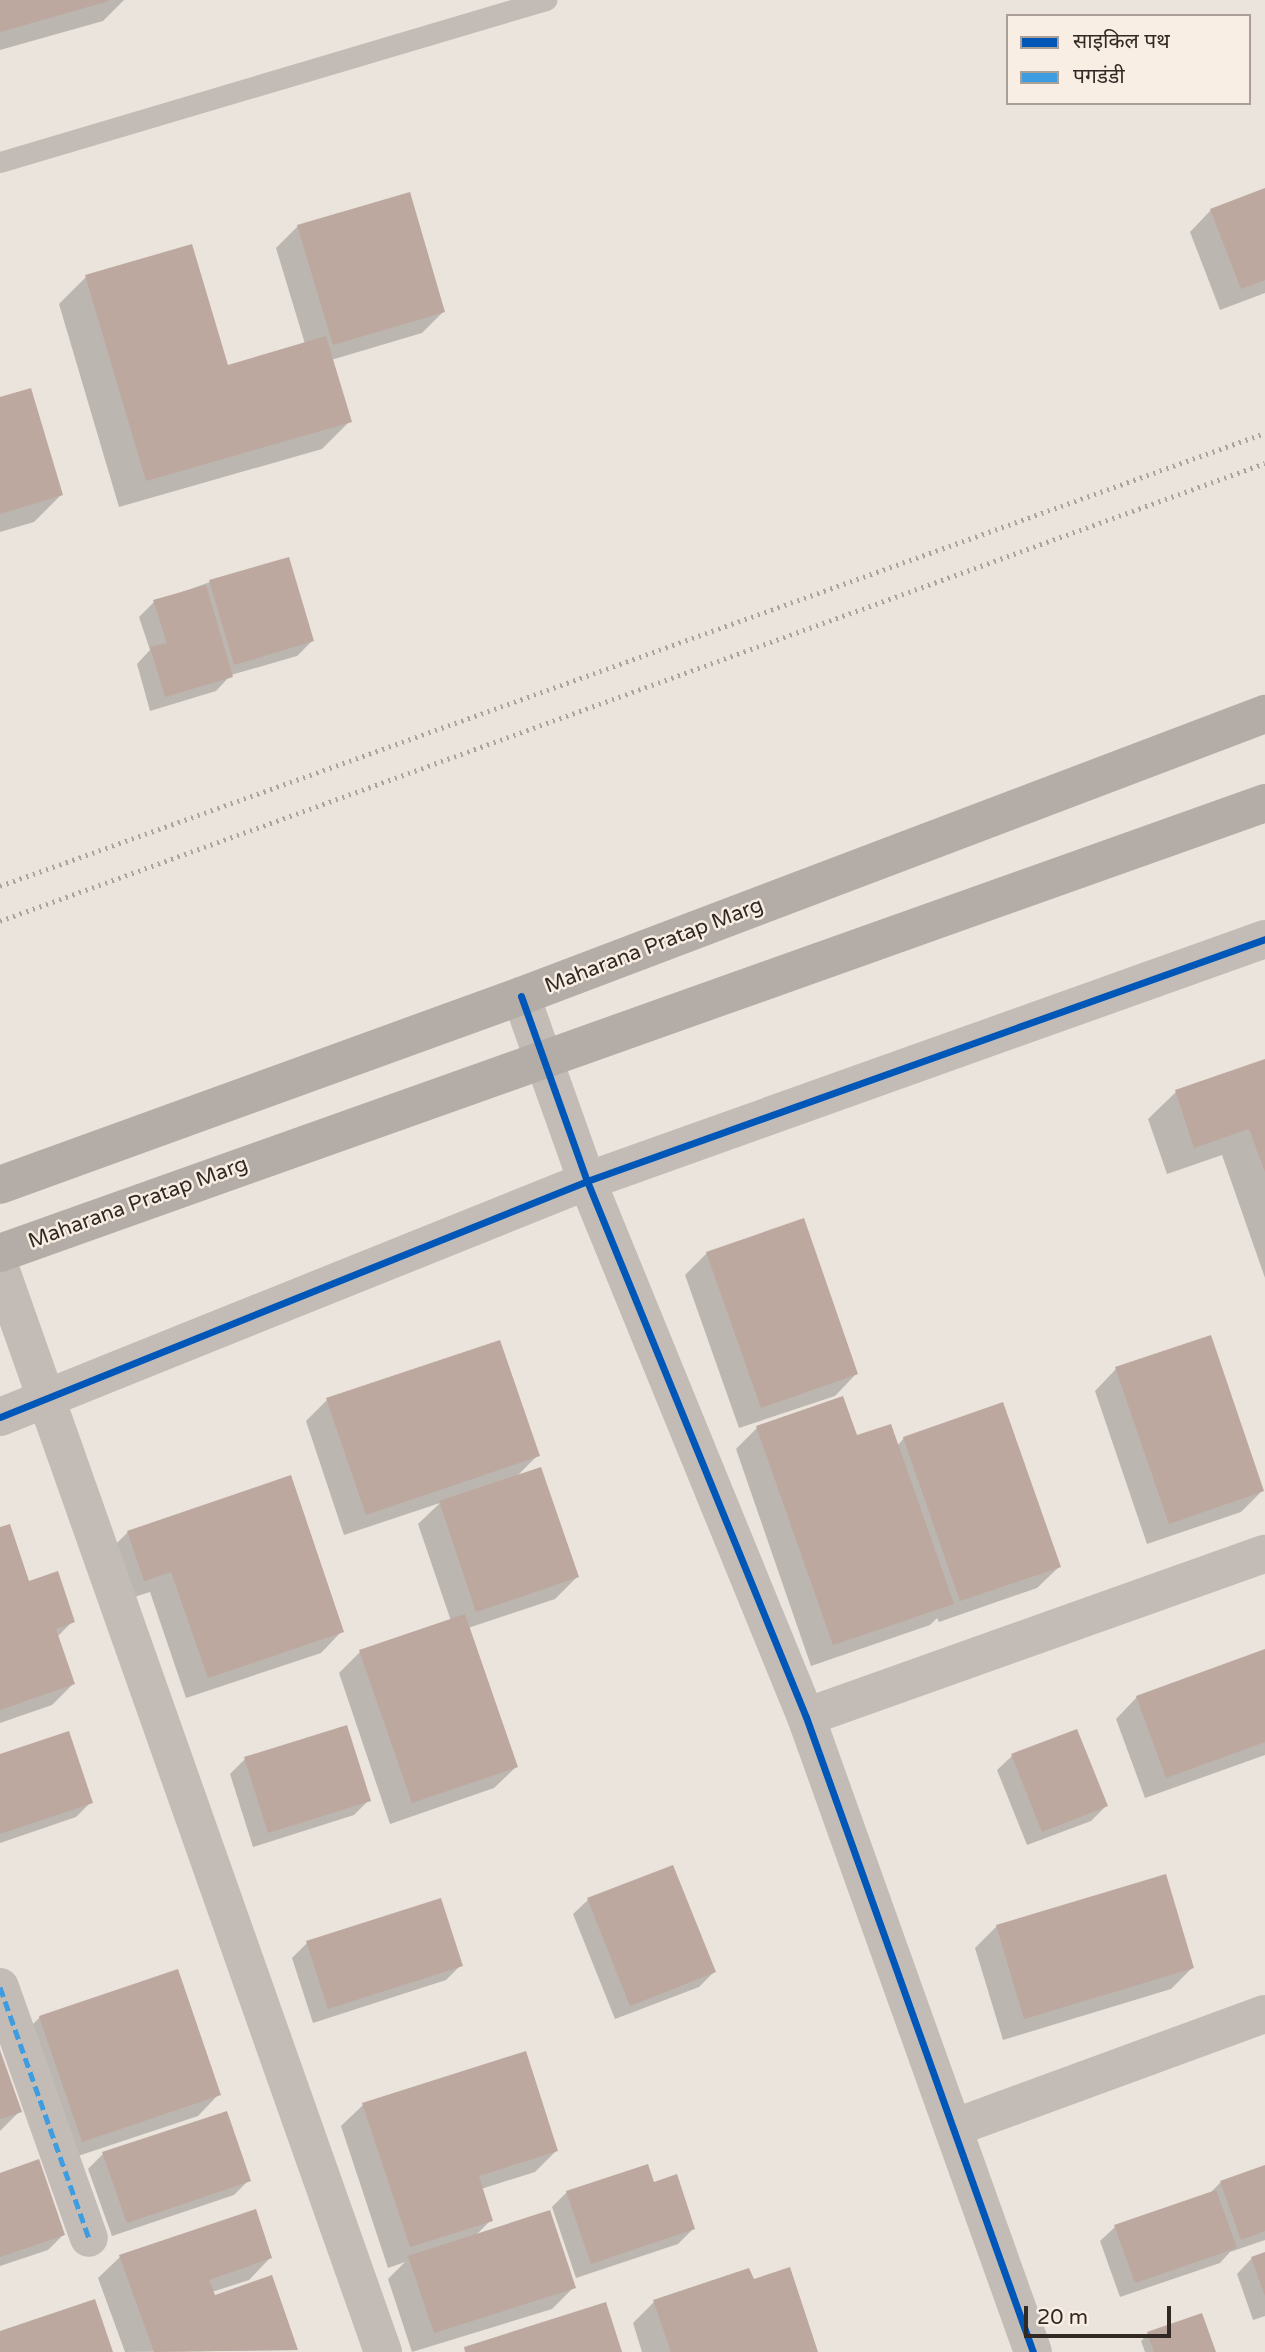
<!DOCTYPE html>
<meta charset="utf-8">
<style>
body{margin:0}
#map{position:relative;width:1265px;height:2352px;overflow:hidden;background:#eae4dd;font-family:"Varela Round","Noto Sans Devanagari",sans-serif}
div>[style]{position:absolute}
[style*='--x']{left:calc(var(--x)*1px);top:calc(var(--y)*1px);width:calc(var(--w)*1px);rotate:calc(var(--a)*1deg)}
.shadow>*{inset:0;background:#0003}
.building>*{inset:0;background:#bda89f}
.service>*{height:21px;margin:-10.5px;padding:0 10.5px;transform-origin:10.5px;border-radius:10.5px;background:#c3bcb6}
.minor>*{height:38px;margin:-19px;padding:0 19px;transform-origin:19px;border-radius:19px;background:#c3bcb6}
.tertiary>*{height:38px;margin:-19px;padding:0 19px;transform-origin:19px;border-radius:19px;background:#c3bcb6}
.secondary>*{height:38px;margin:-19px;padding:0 19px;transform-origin:19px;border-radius:19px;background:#b4aca7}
.rail>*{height:5px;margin-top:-2.5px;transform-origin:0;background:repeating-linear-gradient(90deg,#aaa4a0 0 2px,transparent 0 7px)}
.quiet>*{height:5px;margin-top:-2.5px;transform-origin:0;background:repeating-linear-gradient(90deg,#3e9ce0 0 10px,transparent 0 15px)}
.cycleway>*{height:7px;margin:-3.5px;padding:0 3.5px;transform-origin:3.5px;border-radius:3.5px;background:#0057b8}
span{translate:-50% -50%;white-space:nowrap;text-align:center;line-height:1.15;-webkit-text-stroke:5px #f8eee3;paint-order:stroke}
.street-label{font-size:21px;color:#322925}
.legend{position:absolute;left:1006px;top:14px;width:245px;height:91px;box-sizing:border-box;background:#f8eee3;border:2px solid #a99f97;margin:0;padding:9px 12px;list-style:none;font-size:21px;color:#322925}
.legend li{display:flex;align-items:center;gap:14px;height:35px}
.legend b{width:35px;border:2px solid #a99f97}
.scale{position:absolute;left:1024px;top:2306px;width:147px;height:32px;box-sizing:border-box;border:4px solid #322925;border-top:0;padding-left:9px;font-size:21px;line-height:24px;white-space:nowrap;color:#322925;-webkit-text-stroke:5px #f8eee3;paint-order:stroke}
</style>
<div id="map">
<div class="shadow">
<i style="clip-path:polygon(0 0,124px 0,103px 21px,0 50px)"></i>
<i style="clip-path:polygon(1265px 190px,1265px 293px,1220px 310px,1190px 232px,1211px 210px)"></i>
<i style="clip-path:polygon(298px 226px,443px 312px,422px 333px,331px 360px,350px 421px,322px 449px,119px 507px,59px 304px,86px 277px,227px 367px,305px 344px,276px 248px)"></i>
<i style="clip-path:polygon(0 399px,61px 495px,34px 522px,0 532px)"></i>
<i style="clip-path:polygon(210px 582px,312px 641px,297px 656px,231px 675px,216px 691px,150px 711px,137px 664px,150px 650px,139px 617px,154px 602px)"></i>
<i style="clip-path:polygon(1265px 1061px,1265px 1278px,1222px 1155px,1167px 1174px,1148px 1119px,1176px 1092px)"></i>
<i style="clip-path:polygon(707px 1253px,856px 1374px,835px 1396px,739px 1428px,685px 1275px)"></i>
<i style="clip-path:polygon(1116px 1369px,1262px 1491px,1241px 1512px,1147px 1544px,1095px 1391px)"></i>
<i style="clip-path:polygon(327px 1400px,538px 1455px,517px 1476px,577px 1577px,555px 1599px,468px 1628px,516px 1767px,494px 1788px,390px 1824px,339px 1673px,360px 1652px,451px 1621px,418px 1524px,440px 1503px,344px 1535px,306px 1421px)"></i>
<i style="clip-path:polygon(757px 1428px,897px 1446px,904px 1438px,1059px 1567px,1037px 1588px,939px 1622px,937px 1618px,930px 1625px,811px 1666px,736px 1449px)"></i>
<i style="clip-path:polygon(0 1529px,28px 1583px,73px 1621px,57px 1637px,73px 1684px,52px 1705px,0 1723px)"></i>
<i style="clip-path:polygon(128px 1532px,342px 1631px,321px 1653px,186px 1698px,150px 1592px,122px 1601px,106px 1554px)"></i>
<i style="clip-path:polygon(1265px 1650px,1265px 1755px,1145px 1798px,1116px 1719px,1137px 1697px)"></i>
<i style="clip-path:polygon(346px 1727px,369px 1800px,354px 1815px,253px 1847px,230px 1774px,245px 1759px)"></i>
<i style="clip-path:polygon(0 1756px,91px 1802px,76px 1817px,0 1843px)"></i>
<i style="clip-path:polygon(1012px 1756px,1106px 1806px,1091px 1821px,1027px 1845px,997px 1770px)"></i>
<i style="clip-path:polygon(588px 1900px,714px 1972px,699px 1987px,615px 2019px,573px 1914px)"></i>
<i style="clip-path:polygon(997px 1926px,1192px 1968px,1171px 1989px,1003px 2040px,975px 1948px)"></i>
<i style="clip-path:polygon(307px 1943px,461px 1965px,446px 1980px,313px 2023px,292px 1958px)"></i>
<i style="clip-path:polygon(40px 2017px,219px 2094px,198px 2116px,60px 2162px,18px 2039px)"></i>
<i style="clip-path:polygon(0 2054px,20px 2111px,0 2131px)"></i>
<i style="clip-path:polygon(363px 2105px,556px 2151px,535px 2172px,481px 2189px,491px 2220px,474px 2237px,574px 2287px,552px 2309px,412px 2352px,388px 2279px,405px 2262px,388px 2268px,341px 2126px)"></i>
<i style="clip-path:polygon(103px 2154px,249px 2180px,234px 2195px,112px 2236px,88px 2169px)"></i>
<i style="clip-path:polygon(1265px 2167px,1265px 2240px,1230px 2252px,1220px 2263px,1120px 2297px,1100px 2241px,1115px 2227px,1209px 2194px,1220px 2183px)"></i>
<i style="clip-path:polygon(0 2175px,63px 2235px,48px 2250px,0 2266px)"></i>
<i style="clip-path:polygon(653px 2184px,693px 2229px,678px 2244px,576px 2278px,552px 2207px,567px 2192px)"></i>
<i style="clip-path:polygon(1265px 2254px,1265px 2316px,1253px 2320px,1237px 2274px,1251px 2259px)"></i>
<i style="clip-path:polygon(120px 2257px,270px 2258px,249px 2280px,212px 2292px,214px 2298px,296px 2350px,125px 2352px,98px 2278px)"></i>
<i style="clip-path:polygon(753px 2281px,816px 2352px,642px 2352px,633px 2323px,654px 2302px)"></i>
<i style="clip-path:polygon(1148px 2334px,1214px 2352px,1145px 2352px,1141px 2341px)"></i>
</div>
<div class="building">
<i style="clip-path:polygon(0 0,109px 0,109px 1px,0 32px)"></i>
<i style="clip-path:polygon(1265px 188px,1265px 280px,1241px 289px,1210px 209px)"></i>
<i style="clip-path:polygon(410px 192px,445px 312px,333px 345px,297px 225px)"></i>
<i style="clip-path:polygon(192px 244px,228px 365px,326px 336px,352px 422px,146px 481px,85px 275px)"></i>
<i style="clip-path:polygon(31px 388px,63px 495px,0 514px,0 397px)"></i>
<i style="clip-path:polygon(289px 557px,314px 641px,234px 665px,209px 580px)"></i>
<i style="clip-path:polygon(206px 585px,233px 677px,165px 697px,150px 647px,167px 643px,153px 600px)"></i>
<i style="clip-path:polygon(1265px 1059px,1265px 1172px,1249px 1129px,1194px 1148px,1175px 1090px)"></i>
<i style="clip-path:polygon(804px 1218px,858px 1374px,761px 1408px,706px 1252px)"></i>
<i style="clip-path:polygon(1211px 1335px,1264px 1491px,1169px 1524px,1115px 1367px)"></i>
<i style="clip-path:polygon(500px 1340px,540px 1456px,366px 1515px,326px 1398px)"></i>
<i style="clip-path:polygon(843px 1396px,857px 1435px,891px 1424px,954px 1604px,833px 1645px,756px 1426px)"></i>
<i style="clip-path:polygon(1003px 1402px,1061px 1567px,960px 1601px,903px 1437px)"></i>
<i style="clip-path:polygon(541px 1467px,579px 1577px,476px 1612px,439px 1501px)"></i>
<i style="clip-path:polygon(291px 1475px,344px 1632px,208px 1678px,171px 1572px,144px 1581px,127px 1531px)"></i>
<i style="clip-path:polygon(10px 1524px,29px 1581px,58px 1571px,75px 1622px,56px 1629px,75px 1684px,0 1710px,0 1527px)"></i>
<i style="clip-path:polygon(465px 1614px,518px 1767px,412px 1803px,359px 1650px)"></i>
<i style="clip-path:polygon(1265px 1649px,1265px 1742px,1166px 1778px,1136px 1696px)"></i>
<i style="clip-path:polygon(347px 1725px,371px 1801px,268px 1833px,244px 1757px)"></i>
<i style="clip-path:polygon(1077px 1729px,1108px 1806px,1042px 1832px,1011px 1754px)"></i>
<i style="clip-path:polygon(69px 1731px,93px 1803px,0 1834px,0 1754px)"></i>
<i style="clip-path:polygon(673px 1865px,716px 1972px,630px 2006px,587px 1898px)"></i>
<i style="clip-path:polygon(1166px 1874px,1194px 1968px,1024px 2019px,996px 1925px)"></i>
<i style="clip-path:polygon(441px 1898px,463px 1966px,328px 2009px,306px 1941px)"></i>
<i style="clip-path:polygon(178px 1969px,221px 2095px,82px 2142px,39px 2016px)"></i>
<i style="clip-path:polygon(0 2050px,22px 2112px,0 2119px)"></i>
<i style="clip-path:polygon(526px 2051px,558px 2151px,479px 2176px,493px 2221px,410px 2247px,362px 2103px)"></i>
<i style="clip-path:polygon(227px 2111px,251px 2181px,127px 2223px,102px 2152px)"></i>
<i style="clip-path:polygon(39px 2159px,65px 2235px,0 2257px,0 2173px)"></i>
<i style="clip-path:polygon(648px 2164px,654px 2182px,677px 2174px,695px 2229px,591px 2264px,566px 2191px)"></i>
<i style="clip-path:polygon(1265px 2165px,1265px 2231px,1241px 2240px,1220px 2181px)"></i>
<i style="clip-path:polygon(1216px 2190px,1237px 2248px,1135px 2283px,1114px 2225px)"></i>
<i style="clip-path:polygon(256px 2209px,272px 2258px,209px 2280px,215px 2295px,272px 2275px,298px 2350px,154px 2352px,119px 2255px)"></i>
<i style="clip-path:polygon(550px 2210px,576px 2288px,434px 2333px,408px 2256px)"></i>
<i style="clip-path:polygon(1265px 2252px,1265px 2296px,1251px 2257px)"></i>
<i style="clip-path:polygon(790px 2267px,818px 2352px,671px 2352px,653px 2300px,749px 2268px,754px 2279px)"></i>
<i style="clip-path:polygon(95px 2299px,113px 2352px,0 2352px,0 2331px)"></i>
<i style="clip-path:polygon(606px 2302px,622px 2352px,465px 2352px,464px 2347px)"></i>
<i style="clip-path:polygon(1202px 2313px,1216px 2352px,1154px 2352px,1147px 2332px)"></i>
</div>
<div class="service">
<i style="--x:0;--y:162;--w:570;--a:-16.53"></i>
</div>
<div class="minor">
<i style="--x:0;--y:1268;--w:1150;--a:70.54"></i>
<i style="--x:0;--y:1417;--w:633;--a:-21.9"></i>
<i style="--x:587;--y:1181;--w:720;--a:-19.64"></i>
<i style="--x:806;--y:1717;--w:487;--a:-19.6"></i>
<i style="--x:0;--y:1987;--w:266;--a:70.5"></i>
<i style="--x:953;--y:2128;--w:332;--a:-20.1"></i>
</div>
<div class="tertiary">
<i style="--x:521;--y:996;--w:196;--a:70.4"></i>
<i style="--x:587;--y:1181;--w:579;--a:67.78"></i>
<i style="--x:806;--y:1717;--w:674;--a:70.33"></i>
</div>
<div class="secondary">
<i style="--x:0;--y:1185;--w:554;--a:-19.94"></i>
<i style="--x:521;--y:996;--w:796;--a:-20.76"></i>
<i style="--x:0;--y:1253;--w:1343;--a:-19.58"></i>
</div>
<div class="rail">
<i style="--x:0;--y:886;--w:1344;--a:-19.7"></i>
<i style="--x:0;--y:921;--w:1345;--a:-19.9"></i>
</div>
<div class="quiet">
<i style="--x:0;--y:1987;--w:266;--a:70.5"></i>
</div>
<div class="cycleway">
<i style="--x:521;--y:996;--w:196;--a:70.4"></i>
<i style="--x:587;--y:1181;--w:579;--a:67.78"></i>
<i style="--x:806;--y:1717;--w:674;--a:70.33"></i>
<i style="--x:0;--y:1417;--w:633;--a:-21.9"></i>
<i style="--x:587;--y:1181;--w:720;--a:-19.64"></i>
</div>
<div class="street-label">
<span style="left:654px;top:946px;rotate:-21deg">Maharana Pratap Marg</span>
<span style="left:138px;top:1203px;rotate:-20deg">Maharana Pratap Marg</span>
</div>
<ul class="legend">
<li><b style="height:9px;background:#0057b8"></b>साइकिल पथ</li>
<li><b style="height:9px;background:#3e9ce0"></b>पगडंडी</li>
</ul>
<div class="scale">20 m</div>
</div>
